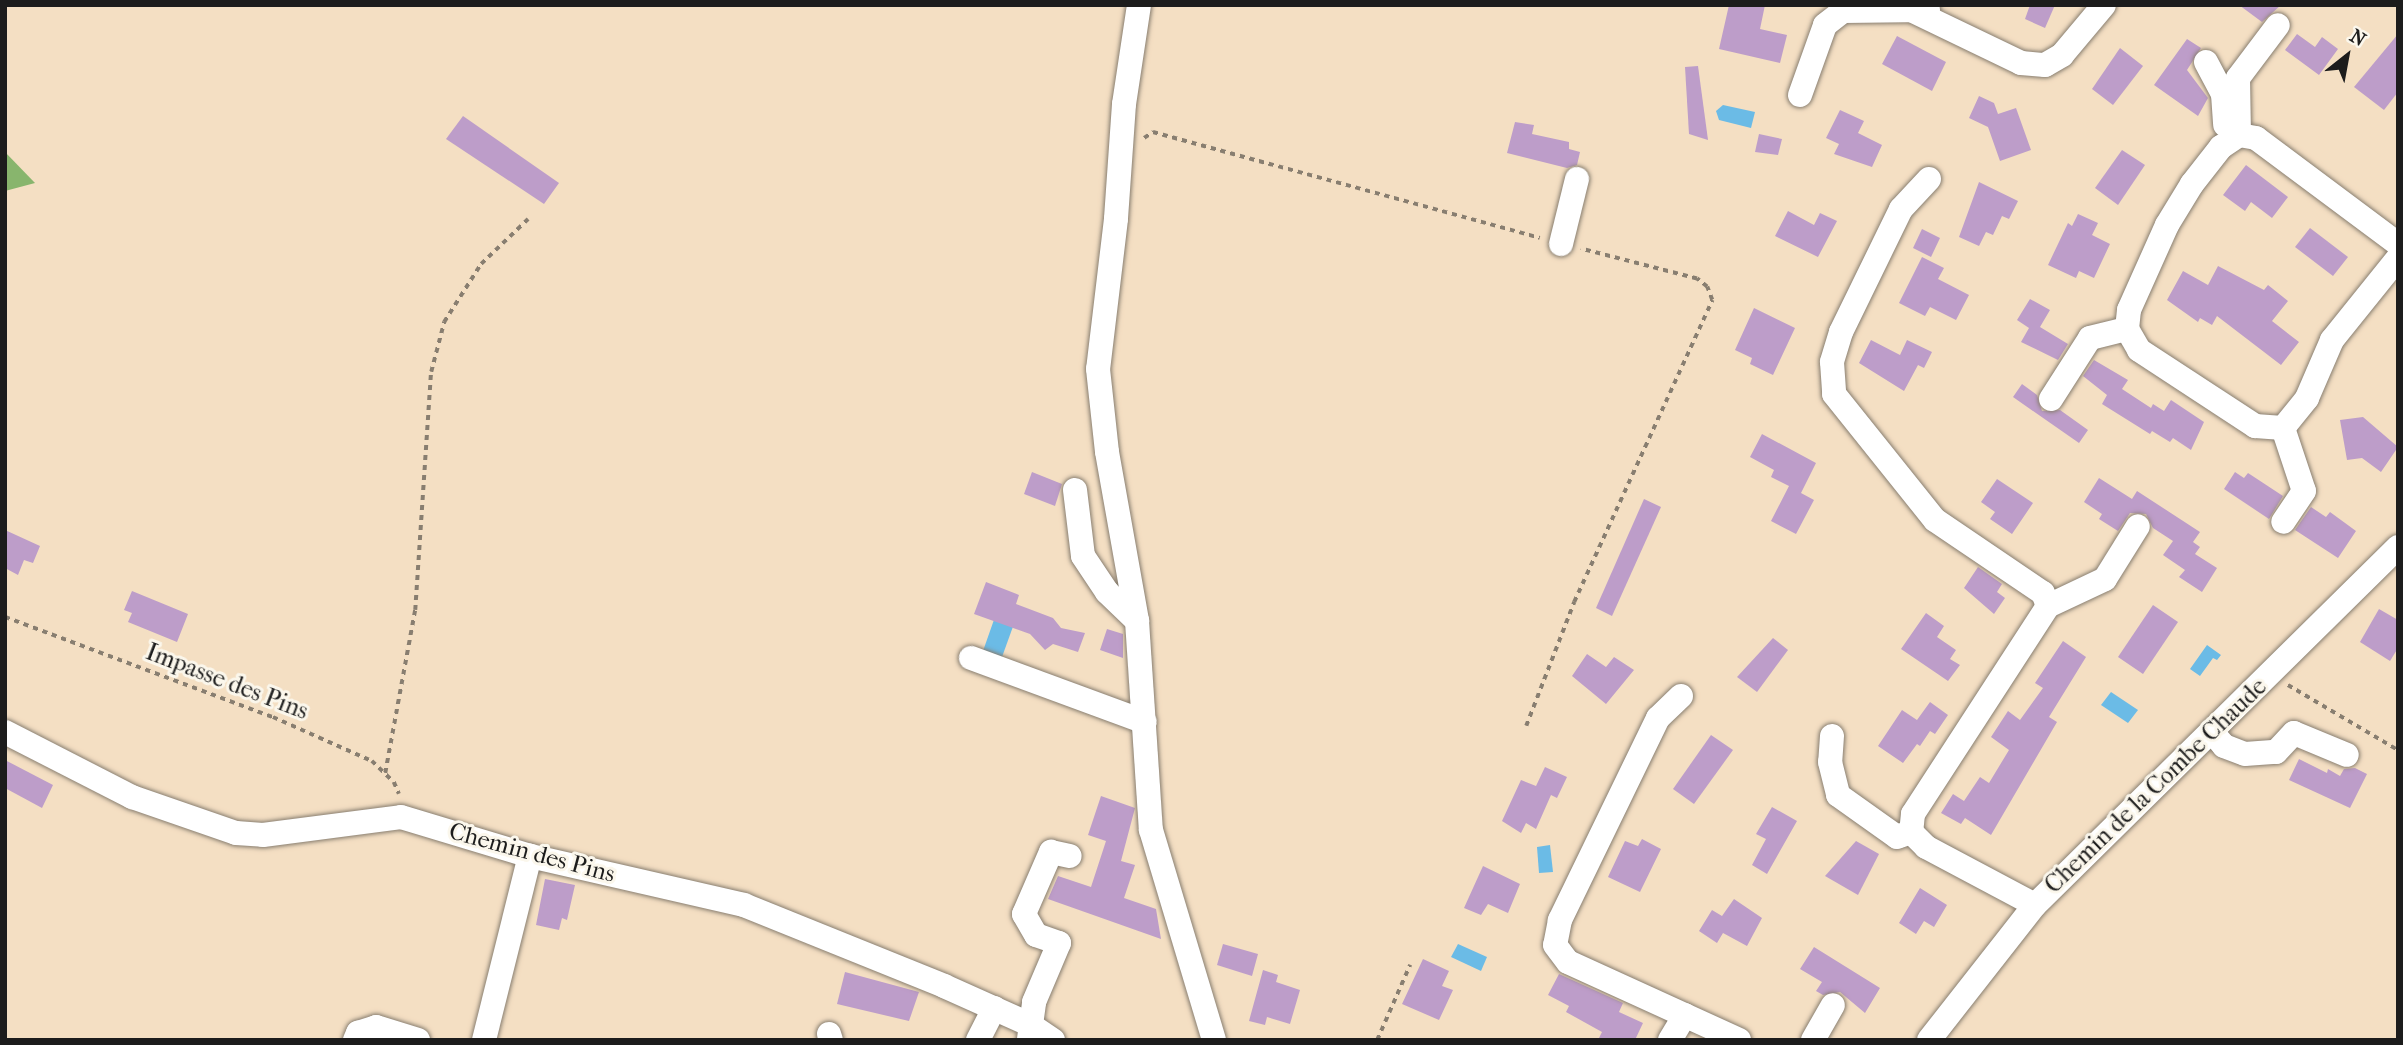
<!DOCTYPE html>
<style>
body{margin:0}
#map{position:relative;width:2403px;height:1045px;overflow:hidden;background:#f4dfc3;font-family:"IM FELL French Canon",serif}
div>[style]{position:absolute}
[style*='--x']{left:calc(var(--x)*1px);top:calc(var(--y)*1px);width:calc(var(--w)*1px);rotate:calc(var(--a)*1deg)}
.forest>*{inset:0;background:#88b56d}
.water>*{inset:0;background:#6bbbe6}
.building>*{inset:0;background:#bd9dc9}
.path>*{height:3.5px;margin-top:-1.75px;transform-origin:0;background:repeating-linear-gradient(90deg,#887e70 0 5px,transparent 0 10px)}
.roads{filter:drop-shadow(0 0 2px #887e70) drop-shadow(0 0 2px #887e70)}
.minor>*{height:24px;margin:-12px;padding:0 12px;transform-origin:12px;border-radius:12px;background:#fff}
span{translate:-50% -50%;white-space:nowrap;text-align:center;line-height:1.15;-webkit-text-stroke:6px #fbf7ec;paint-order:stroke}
.street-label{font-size:24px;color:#1c1c1c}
.frame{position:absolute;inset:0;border:7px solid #1c1c1c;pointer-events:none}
.north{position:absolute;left:2312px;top:21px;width:70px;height:70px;-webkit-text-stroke:5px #fbf7ec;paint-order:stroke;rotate:31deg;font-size:19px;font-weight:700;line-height:28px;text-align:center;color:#1c1c1c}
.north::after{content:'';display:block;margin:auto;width:24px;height:32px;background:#1c1c1c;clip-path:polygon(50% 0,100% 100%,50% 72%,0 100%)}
</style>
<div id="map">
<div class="forest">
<i style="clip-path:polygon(5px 152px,35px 183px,5px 191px)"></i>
</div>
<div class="water">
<i style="clip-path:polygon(1723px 105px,1755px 112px,1751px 128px,1719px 120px,1716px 111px)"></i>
<i style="clip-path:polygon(996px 614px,1015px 621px,1002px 657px,983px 651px)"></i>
<i style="clip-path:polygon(2207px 645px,2221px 655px,2217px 660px,2213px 658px,2200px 676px,2190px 669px)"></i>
<i style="clip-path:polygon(2111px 692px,2138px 710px,2128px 723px,2101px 705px)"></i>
<i style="clip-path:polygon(1550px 845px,1553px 872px,1539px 873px,1537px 847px)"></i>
<i style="clip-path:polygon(1458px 944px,1487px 957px,1481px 971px,1451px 957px)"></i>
</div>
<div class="building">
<i style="clip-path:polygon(1729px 5px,1765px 5px,1760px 29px,1787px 35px,1780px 63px,1719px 49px)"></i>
<i style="clip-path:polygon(2030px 5px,2055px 5px,2045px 28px,2025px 19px)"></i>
<i style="clip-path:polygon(2239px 5px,2281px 5px,2262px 22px)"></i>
<i style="clip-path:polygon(2297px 34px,2315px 47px,2322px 37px,2338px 49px,2319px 75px,2285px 50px)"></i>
<i style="clip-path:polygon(2398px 34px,2398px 92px,2384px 110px,2354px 87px)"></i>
<i style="clip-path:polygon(1897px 36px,1946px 62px,1932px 91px,1882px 64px)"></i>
<i style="clip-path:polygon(2187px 39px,2201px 48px,2187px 70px,2208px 98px,2198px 116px,2154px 85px)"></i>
<i style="clip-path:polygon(2120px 48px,2143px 66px,2113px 105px,2092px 89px)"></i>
<i style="clip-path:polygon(1698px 66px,1708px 140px,1689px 134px,1685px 67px)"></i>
<i style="clip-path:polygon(1979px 96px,1994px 103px,1998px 114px,2016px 108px,2031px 150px,2000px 161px,1988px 127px,1969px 118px)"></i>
<i style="clip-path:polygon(1840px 110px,1864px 121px,1858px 133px,1882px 145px,1872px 167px,1834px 154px,1839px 144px,1826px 138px)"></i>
<i style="clip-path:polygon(463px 116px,559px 183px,544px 204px,446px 139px)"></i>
<i style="clip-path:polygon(1515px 122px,1534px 125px,1532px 134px,1569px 142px,1569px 149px,1580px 152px,1577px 165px,1567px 168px,1507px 153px)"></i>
<i style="clip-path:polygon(1759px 134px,1782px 139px,1778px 155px,1755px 152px)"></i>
<i style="clip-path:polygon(2122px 150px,2145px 165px,2118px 205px,2095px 188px)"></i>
<i style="clip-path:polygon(2246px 165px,2288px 197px,2272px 218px,2251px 202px,2245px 211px,2223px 195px)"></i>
<i style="clip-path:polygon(1979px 182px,2018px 201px,2009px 219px,2002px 216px,1993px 235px,1986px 232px,1979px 246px,1959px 237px)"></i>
<i style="clip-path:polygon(1788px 211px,1814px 225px,1820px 213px,1837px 221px,1818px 257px,1775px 236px)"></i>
<i style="clip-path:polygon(2078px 214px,2098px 223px,2092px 235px,2110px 244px,2094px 278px,2079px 271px,2076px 278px,2048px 265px,2068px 223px,2072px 226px)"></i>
<i style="clip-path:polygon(2310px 228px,2348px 257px,2333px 276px,2295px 247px)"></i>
<i style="clip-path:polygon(1922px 229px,1940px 238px,1931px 257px,1913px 248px)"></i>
<i style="clip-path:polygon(1922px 257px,1944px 268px,1938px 279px,1969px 295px,1956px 320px,1930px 307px,1925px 316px,1899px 303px)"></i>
<i style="clip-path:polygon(2218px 266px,2264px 290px,2268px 285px,2288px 301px,2272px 321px,2299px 342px,2281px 365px,2217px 316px,2212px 325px,2200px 318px,2198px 322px,2167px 300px,2183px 271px,2208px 285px)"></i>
<i style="clip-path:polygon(2030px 299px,2050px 310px,2040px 327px,2068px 344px,2058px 360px,2021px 342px,2029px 328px,2017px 320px)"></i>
<i style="clip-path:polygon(1754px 308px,1795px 328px,1773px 375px,1750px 364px,1752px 358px,1735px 350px)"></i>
<i style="clip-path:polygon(1871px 340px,1900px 355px,1907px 340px,1932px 352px,1924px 368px,1918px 365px,1904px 391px,1859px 363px)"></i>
<i style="clip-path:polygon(2094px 360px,2128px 380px,2122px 389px,2151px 408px,2153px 404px,2164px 411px,2171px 400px,2204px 422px,2191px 450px,2173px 438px,2170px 442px,2152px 431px,2150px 434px,2102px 404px,2107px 395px,2083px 376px)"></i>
<i style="clip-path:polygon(2022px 384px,2037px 395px,2042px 411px,2060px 410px,2088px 430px,2079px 443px,2013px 397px)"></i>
<i style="clip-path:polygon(2363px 417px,2398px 447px,2381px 472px,2362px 458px,2347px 460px,2340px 420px)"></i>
<i style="clip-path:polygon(1762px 434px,1816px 463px,1801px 493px,1814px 500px,1796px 534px,1771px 521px,1789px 486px,1771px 477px,1774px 470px,1750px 457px)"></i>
<i style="clip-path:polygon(1032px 472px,1062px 484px,1055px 506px,1024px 494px)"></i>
<i style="clip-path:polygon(2235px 472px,2244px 478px,2248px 473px,2283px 496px,2269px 519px,2224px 489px)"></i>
<i style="clip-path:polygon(2099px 478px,2132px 499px,2137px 491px,2200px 532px,2193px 542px,2200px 547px,2195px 554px,2217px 568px,2202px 592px,2179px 577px,2185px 570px,2163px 555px,2173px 541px,2153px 528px,2146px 514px,2130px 513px,2118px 531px,2099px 519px,2102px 514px,2084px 502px)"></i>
<i style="clip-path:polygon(1997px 479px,2033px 503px,2012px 534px,1990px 519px,1995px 512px,1981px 502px)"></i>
<i style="clip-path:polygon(1644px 499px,1661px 507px,1612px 616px,1596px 608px)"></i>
<i style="clip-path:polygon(2311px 507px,2326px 517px,2330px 512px,2356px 531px,2338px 558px,2295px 530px)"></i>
<i style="clip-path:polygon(5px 530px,40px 546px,33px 563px,24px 560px,18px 575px,5px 568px)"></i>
<i style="clip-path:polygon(1978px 567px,2002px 584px,1997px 592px,2005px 598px,1994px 614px,1964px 588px)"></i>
<i style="clip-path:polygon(986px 582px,1019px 595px,1016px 604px,1053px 618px,1061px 628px,1085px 633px,1078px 652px,1053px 644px,1045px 650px,1030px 634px,974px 614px)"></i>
<i style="clip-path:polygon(132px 591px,188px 614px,177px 642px,128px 622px,132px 613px,124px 610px)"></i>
<i style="clip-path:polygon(2153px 605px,2178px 622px,2143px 674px,2118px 657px)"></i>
<i style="clip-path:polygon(2379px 609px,2398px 620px,2398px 648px,2390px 661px,2360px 642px)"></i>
<i style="clip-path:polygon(1926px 613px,1944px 626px,1937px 637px,1956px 650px,1950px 659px,1960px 665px,1948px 681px,1901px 649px)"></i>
<i style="clip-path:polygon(1107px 629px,1123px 634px,1123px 658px,1100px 650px)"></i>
<i style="clip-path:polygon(1773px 638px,1788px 650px,1757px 692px,1737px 677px)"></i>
<i style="clip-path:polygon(2063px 641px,2086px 657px,2049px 717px,2057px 722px,1991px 835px,1965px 818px,1961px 824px,1941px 813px,1953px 794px,1964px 801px,1980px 777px,1989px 783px,2009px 750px,1991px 737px,2008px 711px,2020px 720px,2043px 688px,2035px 683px)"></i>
<i style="clip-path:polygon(1587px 654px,1606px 667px,1614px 657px,1634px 670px,1606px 704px,1572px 676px)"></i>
<i style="clip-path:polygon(1930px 702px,1948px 715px,1935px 734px,1930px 731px,1920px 746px,1917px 744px,1903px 763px,1878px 746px,1902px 710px,1917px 720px)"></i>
<i style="clip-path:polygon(1711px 735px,1733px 750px,1694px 804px,1673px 789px)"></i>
<i style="clip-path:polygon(2299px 759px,2327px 773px,2328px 769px,2340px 776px,2344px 769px,2355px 768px,2367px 774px,2350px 808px,2289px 780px)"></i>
<i style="clip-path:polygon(5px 760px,53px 785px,42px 808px,5px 788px)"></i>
<i style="clip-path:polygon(1545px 767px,1567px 777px,1557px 798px,1551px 795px,1536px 829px,1526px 823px,1521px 833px,1502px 821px,1521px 780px,1536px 786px)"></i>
<i style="clip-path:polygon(1101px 796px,1135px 808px,1121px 861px,1135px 865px,1124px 898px,1156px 909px,1161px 939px,1048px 899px,1058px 876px,1091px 887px,1106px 841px,1088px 835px)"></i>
<i style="clip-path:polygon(1772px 807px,1797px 821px,1767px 874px,1752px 865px,1766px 839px,1756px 834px)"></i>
<i style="clip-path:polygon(1642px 839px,1661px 849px,1640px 892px,1608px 877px,1625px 841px,1638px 846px)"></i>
<i style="clip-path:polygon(1856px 841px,1879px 854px,1858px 895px,1825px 876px)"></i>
<i style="clip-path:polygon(1483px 866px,1520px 884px,1508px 913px,1488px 904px,1481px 915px,1464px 908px)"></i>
<i style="clip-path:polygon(545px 879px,575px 885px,567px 920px,562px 918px,559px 930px,536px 925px)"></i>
<i style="clip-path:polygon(1920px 888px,1947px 905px,1934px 927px,1924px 921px,1916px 934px,1899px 923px)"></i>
<i style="clip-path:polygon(1734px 899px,1762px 918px,1747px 946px,1723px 933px,1717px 943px,1699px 931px,1712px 910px,1722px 916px)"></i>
<i style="clip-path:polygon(1223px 944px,1258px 954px,1252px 976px,1217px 965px)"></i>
<i style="clip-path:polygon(1814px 947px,1880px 988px,1865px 1013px,1840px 992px,1823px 995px,1816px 991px,1822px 982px,1800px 969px)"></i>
<i style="clip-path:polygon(1423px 959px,1449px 971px,1442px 986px,1453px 990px,1439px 1020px,1402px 1004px)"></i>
<i style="clip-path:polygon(1263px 970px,1278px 975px,1276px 982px,1300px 990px,1290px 1024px,1267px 1017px,1265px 1025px,1249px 1021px)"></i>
<i style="clip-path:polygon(845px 972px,919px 992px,909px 1021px,837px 1004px)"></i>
<i style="clip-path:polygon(1559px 974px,1623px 1003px,1619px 1012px,1643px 1023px,1635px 1040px,1598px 1040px,1602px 1032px,1566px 1012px,1569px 1006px,1548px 995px)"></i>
</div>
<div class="path">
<i style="--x:1144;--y:138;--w:11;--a:-34"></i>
<i style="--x:1153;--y:132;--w:401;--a:15.3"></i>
<i style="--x:5;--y:617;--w:286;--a:20.5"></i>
<i style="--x:273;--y:717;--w:108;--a:24"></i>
<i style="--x:372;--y:761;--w:30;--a:44"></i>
<i style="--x:394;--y:782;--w:13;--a:67"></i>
<i style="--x:2288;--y:685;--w:128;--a:30.6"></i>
<i style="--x:1526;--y:726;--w:133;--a:-68.8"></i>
<i style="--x:1574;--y:602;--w:332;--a:-65.4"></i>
<i style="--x:1712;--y:300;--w:14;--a:-111"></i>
<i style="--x:1707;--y:287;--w:13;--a:-141"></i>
<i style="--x:1697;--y:279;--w:120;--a:-165.5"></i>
<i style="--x:385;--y:773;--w:166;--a:-79.6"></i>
<i style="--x:415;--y:610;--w:239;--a:-86.2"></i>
<i style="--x:431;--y:372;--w:52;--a:-75.4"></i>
<i style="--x:444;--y:322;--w:69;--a:-57.5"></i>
<i style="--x:481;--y:264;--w:65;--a:-43.8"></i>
<i style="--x:1377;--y:1040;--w:82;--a:-66.3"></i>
</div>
<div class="roads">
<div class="minor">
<i style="--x:1139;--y:5;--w:100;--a:98.6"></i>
<i style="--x:1124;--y:104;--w:115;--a:94"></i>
<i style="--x:1116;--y:219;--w:151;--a:96.8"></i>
<i style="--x:1098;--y:369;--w:83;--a:83.8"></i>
<i style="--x:1107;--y:452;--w:172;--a:79.9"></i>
<i style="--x:1137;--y:621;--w:209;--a:86.2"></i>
<i style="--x:1151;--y:830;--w:219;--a:73.3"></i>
<i style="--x:1911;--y:10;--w:122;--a:25.7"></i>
<i style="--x:2021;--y:63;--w:24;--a:5"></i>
<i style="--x:2045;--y:65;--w:20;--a:-30"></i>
<i style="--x:2062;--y:55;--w:65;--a:-50"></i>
<i style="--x:2206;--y:62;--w:36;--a:62"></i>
<i style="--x:2223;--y:94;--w:31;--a:86"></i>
<i style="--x:1800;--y:95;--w:74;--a:-70.3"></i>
<i style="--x:1825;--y:25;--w:23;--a:-38"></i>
<i style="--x:1843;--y:11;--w:85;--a:-0.7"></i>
<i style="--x:2239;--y:135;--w:57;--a:-91"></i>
<i style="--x:2238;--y:78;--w:66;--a:-53"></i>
<i style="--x:1929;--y:179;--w:41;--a:133"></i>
<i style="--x:1901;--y:209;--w:137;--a:116"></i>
<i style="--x:1841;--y:332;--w:31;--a:107"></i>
<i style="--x:1832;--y:362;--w:32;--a:86"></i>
<i style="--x:1834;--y:394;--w:161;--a:51.3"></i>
<i style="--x:1935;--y:520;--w:130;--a:34.1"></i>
<i style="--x:2043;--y:593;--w:14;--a:69"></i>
<i style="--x:2048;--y:606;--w:248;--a:123"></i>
<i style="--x:1913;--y:814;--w:18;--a:96"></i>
<i style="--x:1911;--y:832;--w:21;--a:45"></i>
<i style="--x:1926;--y:847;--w:123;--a:28"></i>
<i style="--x:1561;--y:244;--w:67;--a:-76.2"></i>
<i style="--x:2398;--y:244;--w:177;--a:-143.3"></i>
<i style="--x:2256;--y:138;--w:17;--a:-170"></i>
<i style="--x:2239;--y:135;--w:22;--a:146"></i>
<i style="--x:2221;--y:147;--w:47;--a:128.1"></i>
<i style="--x:2192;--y:184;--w:48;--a:121.4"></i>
<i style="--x:2167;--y:225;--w:93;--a:114.1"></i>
<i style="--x:2129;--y:310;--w:19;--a:96"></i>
<i style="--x:2127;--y:329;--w:24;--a:60"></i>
<i style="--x:2139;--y:350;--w:139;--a:33.2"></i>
<i style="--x:2255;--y:426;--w:28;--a:4"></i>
<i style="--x:2283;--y:428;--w:38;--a:-51"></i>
<i style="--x:2307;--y:398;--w:63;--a:-66.7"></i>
<i style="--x:2332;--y:340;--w:105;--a:-51.2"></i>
<i style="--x:2051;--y:399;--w:72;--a:-57.4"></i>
<i style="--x:2090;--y:338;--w:38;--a:-14"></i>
<i style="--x:2283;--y:428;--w:66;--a:71.6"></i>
<i style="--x:2304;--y:491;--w:37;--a:124"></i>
<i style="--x:1075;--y:490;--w:66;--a:83.1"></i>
<i style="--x:1083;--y:556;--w:43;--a:56.3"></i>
<i style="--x:1107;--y:592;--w:42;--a:44"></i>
<i style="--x:2048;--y:606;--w:63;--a:-25.3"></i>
<i style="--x:2105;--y:579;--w:62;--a:-58.1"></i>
<i style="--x:971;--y:658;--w:185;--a:20.2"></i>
<i style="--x:1681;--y:696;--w:32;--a:136"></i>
<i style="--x:1658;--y:718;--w:225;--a:115.9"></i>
<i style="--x:1560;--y:920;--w:25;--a:101"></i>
<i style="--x:1555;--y:945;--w:21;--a:53"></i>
<i style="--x:1568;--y:962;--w:188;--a:24.5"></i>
<i style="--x:5;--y:732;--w:143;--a:27.1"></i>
<i style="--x:132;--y:797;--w:110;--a:19.1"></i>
<i style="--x:236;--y:833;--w:27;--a:4"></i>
<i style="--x:263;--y:835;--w:139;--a:-7.4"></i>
<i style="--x:401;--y:817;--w:135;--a:16.8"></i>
<i style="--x:530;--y:856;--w:220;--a:12.9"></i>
<i style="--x:744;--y:905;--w:216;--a:22"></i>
<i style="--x:944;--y:986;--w:93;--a:24.1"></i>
<i style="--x:1029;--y:1024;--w:29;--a:34"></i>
<i style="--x:2212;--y:732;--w:18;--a:49"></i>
<i style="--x:2224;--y:746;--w:22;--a:21"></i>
<i style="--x:2245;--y:754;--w:31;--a:-4"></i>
<i style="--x:2276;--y:752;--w:26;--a:-47"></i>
<i style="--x:2294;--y:733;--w:57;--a:22.5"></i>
<i style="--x:1832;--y:736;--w:26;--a:94"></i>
<i style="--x:1830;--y:762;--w:34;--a:76"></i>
<i style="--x:1838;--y:795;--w:72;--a:35.4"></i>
<i style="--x:1897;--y:837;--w:15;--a:-20"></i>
<i style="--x:829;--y:1034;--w:6;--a:72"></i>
<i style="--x:1029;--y:1039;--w:37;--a:-82"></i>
<i style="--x:1034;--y:1002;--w:64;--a:-67"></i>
<i style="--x:1059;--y:943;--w:24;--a:-161"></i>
<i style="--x:1036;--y:935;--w:24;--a:-120"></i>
<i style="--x:1024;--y:914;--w:68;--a:-66.5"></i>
<i style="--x:1051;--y:852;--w:19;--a:12"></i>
<i style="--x:355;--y:1040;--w:8;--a:-67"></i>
<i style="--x:358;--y:1033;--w:19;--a:-18"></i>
<i style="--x:376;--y:1027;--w:44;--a:17.2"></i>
<i style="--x:484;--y:1040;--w:190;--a:-76"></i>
<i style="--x:978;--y:1040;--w:36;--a:-63"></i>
<i style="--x:1670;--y:1040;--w:29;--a:-59"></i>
<i style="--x:1813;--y:1040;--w:40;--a:-60.3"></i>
<i style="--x:1929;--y:1040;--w:172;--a:-51.9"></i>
<i style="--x:2035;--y:905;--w:510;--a:-44.6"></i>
</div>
</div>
<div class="street-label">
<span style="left:227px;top:682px;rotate:21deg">Impasse des Pins</span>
<span style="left:2156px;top:786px;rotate:-44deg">Chemin de la Combe Chaude</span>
<span style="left:532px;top:853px;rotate:15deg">Chemin des Pins</span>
</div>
<div class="frame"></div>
<div class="north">N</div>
</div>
